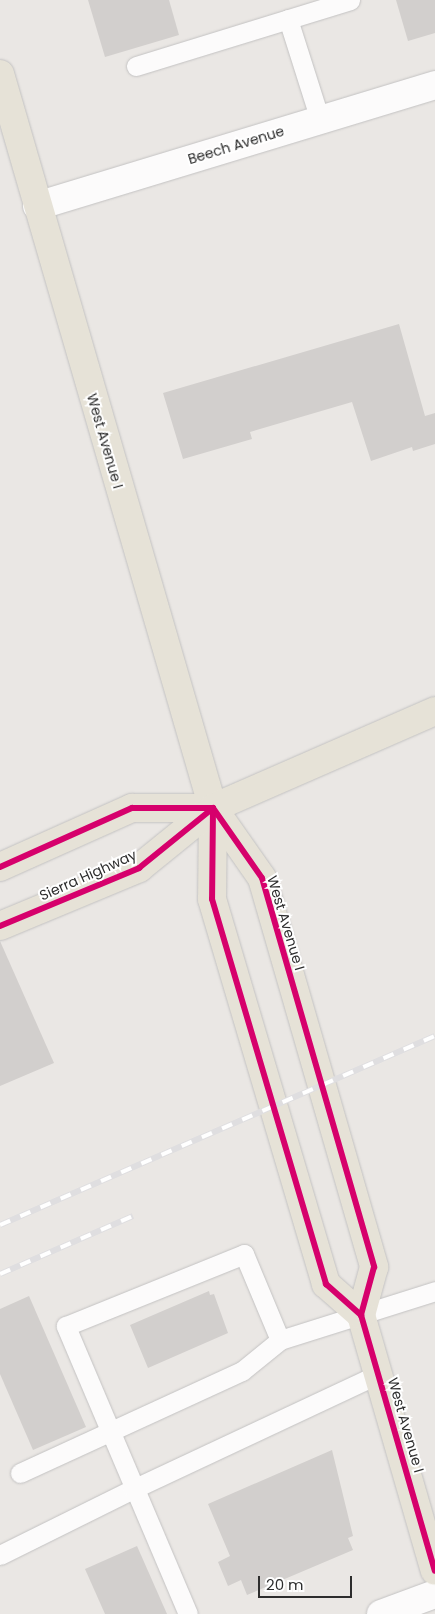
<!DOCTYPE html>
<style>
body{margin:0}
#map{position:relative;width:435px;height:1614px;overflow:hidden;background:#eae7e4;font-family:Poppins,sans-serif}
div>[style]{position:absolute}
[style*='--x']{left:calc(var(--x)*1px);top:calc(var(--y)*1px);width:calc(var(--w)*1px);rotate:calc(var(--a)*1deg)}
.building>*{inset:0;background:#d2cfcd}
.roads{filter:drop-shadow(0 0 1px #c3c2c2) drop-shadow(0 0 1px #c3c2c2)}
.lane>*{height:19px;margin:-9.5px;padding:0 9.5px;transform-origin:9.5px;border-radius:9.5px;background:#fcfbfb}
.street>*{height:28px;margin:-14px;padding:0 14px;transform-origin:14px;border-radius:14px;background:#fcfbfb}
.primary>*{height:28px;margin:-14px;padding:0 14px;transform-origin:14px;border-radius:14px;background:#e6e2d7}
.rail>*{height:5.5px;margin-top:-2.75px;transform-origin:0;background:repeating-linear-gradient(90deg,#fff 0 11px,#dfdee0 0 22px);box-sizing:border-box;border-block:1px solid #dfdee0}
.cycleway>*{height:6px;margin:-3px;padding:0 3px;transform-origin:3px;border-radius:3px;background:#d6006c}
span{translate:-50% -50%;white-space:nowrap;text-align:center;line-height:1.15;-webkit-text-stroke:4px #fff;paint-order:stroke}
.street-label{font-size:14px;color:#2d2d2d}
.scale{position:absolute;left:258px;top:1576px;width:94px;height:22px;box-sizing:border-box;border:2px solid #2d2d2d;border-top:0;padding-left:6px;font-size:15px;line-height:18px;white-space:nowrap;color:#2d2d2d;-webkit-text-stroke:4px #fff;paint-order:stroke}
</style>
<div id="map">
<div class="building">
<i style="clip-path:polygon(88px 0,169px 0,179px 35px,105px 57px)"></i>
<i style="clip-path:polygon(396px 0,435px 0,435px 33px,408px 41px)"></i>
<i style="clip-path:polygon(399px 324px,425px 416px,435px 413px,435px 444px,413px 451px,412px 447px,371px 461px,352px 402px,250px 432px,252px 439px,183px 459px,163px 393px)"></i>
<i style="clip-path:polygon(0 941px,54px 1063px,0 1086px)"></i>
<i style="clip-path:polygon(209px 1291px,210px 1295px,214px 1294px,228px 1333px,148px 1368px,130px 1325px)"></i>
<i style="clip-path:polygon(29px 1296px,86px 1427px,33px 1450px,0 1374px,0 1309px)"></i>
<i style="clip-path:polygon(332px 1450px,353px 1536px,348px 1538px,353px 1550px,247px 1595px,241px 1580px,228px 1586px,218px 1562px,230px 1556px,208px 1504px)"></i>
<i style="clip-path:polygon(137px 1546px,167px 1614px,105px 1614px,85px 1569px)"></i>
</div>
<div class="roads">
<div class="lane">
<i style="--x:288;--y:19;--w:106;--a:72.4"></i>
<i style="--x:136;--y:66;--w:224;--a:-17.1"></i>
<i style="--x:20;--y:1473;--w:244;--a:-24.7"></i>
<i style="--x:242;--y:1371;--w:49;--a:-39.2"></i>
<i style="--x:280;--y:1340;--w:163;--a:-17.5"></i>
<i style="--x:0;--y:1555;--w:148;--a:-26.4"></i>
<i style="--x:133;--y:1489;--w:271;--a:-25.1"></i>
<i style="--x:188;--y:1614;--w:313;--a:-113"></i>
<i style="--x:66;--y:1326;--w:192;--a:-22"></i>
<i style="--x:244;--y:1254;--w:93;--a:67.3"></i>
</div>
<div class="street">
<i style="--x:37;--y:206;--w:416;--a:-16.9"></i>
<i style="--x:381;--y:1614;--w:58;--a:-20.3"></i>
</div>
<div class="primary">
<i style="--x:0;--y:74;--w:764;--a:73.82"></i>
<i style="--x:213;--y:808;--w:85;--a:55"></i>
<i style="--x:262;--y:878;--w:405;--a:73.9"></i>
<i style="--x:374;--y:1267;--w:50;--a:105.2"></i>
<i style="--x:361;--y:1315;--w:266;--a:73.9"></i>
<i style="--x:213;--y:808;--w:91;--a:90.6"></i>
<i style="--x:212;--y:899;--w:402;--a:73.5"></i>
<i style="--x:326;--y:1284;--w:47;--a:41.5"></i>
<i style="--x:0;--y:867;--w:145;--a:-24.1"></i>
<i style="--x:132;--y:808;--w:81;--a:0"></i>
<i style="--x:0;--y:926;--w:151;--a:-22.6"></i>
<i style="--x:139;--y:868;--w:95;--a:-39"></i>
<i style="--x:213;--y:808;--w:242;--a:-23.6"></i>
</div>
</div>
<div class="rail">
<i style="--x:0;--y:1225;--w:474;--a:-23.5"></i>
<i style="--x:0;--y:1274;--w:145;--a:-23.6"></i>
</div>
<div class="cycleway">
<i style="--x:213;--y:808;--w:85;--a:55"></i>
<i style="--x:262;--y:878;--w:405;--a:73.9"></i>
<i style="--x:374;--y:1267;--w:50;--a:105.2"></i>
<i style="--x:361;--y:1315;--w:266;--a:73.9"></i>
<i style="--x:213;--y:808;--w:91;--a:90.6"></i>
<i style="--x:212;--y:899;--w:402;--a:73.5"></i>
<i style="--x:326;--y:1284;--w:47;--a:41.5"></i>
<i style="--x:0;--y:867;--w:145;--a:-24.1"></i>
<i style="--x:132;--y:808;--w:81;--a:0"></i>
<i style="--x:0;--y:926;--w:151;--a:-22.6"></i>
<i style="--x:139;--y:868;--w:95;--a:-39"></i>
</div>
<div class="street-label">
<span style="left:236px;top:145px;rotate:-17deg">Beech Avenue</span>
<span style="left:105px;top:441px;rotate:74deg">West Avenue I</span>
<span style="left:88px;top:875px;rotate:-24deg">Sierra Highway</span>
<span style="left:286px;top:923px;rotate:73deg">West Avenue I</span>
<span style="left:406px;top:1425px;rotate:74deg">West Avenue I</span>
</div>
<div class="scale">20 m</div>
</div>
